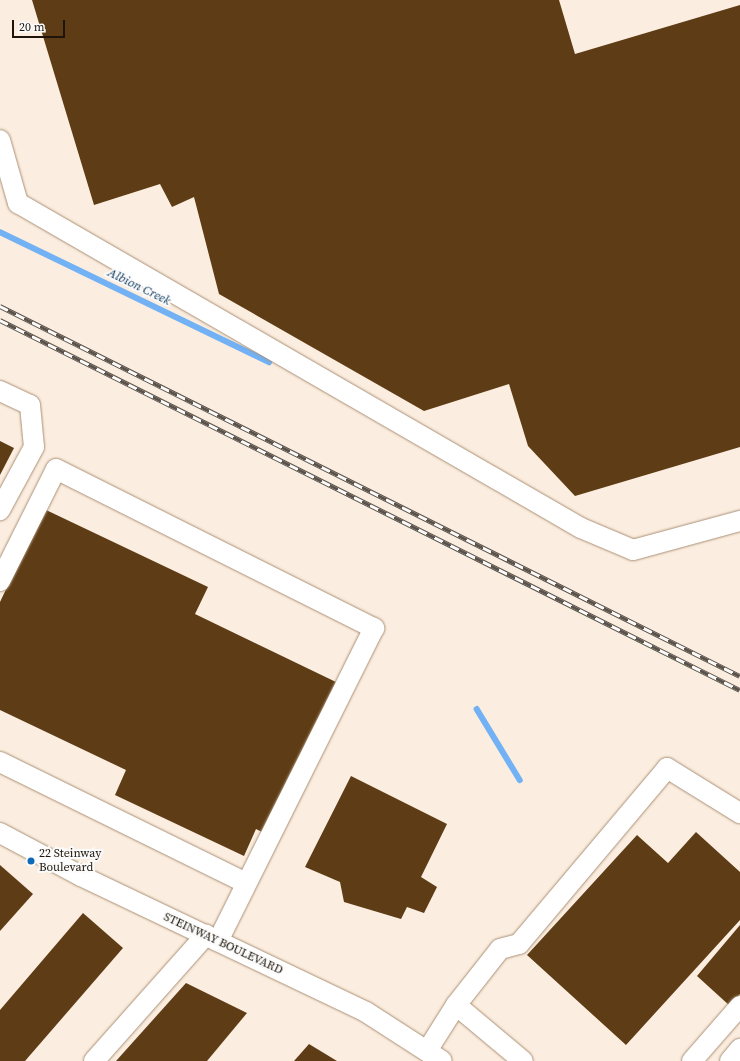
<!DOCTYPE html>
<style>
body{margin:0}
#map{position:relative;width:740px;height:1061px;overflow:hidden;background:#fbfbfb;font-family:"Source Serif 4",serif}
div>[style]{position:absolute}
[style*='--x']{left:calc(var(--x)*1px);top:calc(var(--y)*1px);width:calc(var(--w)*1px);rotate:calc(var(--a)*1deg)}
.built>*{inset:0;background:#fbeddf}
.stream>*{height:5.5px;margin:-2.75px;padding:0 2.75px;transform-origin:2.75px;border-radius:2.75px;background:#72b1f4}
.building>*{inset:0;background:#5e3d16}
.roads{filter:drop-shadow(0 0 1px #aa9076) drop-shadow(0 0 1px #aa9076)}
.minor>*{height:20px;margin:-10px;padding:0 10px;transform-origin:10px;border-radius:10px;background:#fff}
.rail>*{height:4.5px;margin-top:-2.25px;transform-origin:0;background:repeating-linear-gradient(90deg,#fbfbfb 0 9px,#5a534c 0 18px);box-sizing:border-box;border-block:1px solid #5a534c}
.dots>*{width:11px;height:11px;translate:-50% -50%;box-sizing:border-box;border:2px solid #fbfbfb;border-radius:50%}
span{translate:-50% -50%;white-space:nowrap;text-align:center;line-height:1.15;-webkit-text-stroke:4px #fbfbfb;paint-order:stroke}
.poi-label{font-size:12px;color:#1e140a}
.left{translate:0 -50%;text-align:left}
.street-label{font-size:12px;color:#1e140a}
.water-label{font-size:13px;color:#03325c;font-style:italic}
.scale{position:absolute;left:12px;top:20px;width:53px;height:18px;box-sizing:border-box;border:2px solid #1e140a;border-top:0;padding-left:5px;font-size:12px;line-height:14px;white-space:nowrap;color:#1e140a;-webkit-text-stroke:3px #fbfbfb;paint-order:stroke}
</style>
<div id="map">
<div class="built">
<i style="clip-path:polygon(0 0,740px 0,740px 1061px,0 1061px)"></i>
</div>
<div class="stream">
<i style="--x:0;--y:232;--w:299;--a:25.8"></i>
<i style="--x:477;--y:709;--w:83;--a:58.8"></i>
</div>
<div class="building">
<i style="clip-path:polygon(32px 0,559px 0,575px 54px,740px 5px,740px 447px,575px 496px,528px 446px,509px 384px,424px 411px,219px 294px,194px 197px,172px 207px,160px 184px,94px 205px)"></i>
<i style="clip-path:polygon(0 441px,14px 448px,0 475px)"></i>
<i style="clip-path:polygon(44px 509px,208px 587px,195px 614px,338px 683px,266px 834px,256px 829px,244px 856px,115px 795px,126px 770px,0 710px,0 602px)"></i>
<i style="clip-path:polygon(351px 776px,447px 824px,421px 877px,437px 887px,424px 913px,407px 907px,401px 919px,344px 902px,340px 882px,305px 867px)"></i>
<i style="clip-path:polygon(696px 832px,740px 872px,740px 920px,626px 1045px,527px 955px,637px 835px,668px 863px)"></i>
<i style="clip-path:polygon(0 865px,33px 894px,0 931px)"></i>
<i style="clip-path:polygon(83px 913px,123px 948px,25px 1061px,0 1061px,0 1010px)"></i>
<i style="clip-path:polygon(740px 925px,740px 994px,730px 1006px,697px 976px)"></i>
<i style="clip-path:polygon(186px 983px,247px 1013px,207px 1061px,116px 1061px)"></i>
<i style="clip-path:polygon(309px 1044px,337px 1061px,294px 1061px)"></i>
</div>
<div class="roads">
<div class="minor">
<i style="--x:0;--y:140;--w:66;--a:74.1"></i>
<i style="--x:18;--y:203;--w:650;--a:30"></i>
<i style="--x:581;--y:528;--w:56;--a:22.9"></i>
<i style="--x:633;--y:550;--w:111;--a:-15.2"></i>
<i style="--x:0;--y:391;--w:33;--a:25"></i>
<i style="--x:30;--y:405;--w:42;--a:84.6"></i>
<i style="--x:34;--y:447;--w:72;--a:118.4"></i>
<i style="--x:0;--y:581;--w:125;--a:-63.4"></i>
<i style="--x:56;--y:469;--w:356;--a:26.6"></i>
<i style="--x:374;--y:628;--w:350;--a:116.5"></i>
<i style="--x:0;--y:762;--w:272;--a:26.2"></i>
<i style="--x:0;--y:833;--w:92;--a:28"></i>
<i style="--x:81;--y:876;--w:316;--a:25.5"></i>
<i style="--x:366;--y:1012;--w:90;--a:32.8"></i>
<i style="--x:456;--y:1005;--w:71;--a:-51.8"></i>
<i style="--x:500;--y:949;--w:20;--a:-15"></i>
<i style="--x:519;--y:944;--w:230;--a:-49.9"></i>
<i style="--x:667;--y:768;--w:86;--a:31.7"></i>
<i style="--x:427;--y:1051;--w:54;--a:-57.8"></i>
<i style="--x:456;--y:1005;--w:87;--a:39.9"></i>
<i style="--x:94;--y:1061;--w:169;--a:-48.4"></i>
<i style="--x:692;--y:1061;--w:73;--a:-48.9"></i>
<i style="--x:730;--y:1061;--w:16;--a:-50"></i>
</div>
</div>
<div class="rail">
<i style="--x:0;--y:306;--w:827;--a:26.57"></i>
<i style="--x:0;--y:320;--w:827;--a:26.57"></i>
</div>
<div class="dots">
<i style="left:31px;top:861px;background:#0e69b6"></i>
</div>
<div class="poi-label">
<span class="left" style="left:39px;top:861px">22 Steinway<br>Boulevard</span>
</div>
<div class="street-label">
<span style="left:223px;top:944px;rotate:25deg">STEINWAY BOULEVARD</span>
</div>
<div class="water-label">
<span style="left:139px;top:287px;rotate:26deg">Albion Creek</span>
</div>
<div class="scale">20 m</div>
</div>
